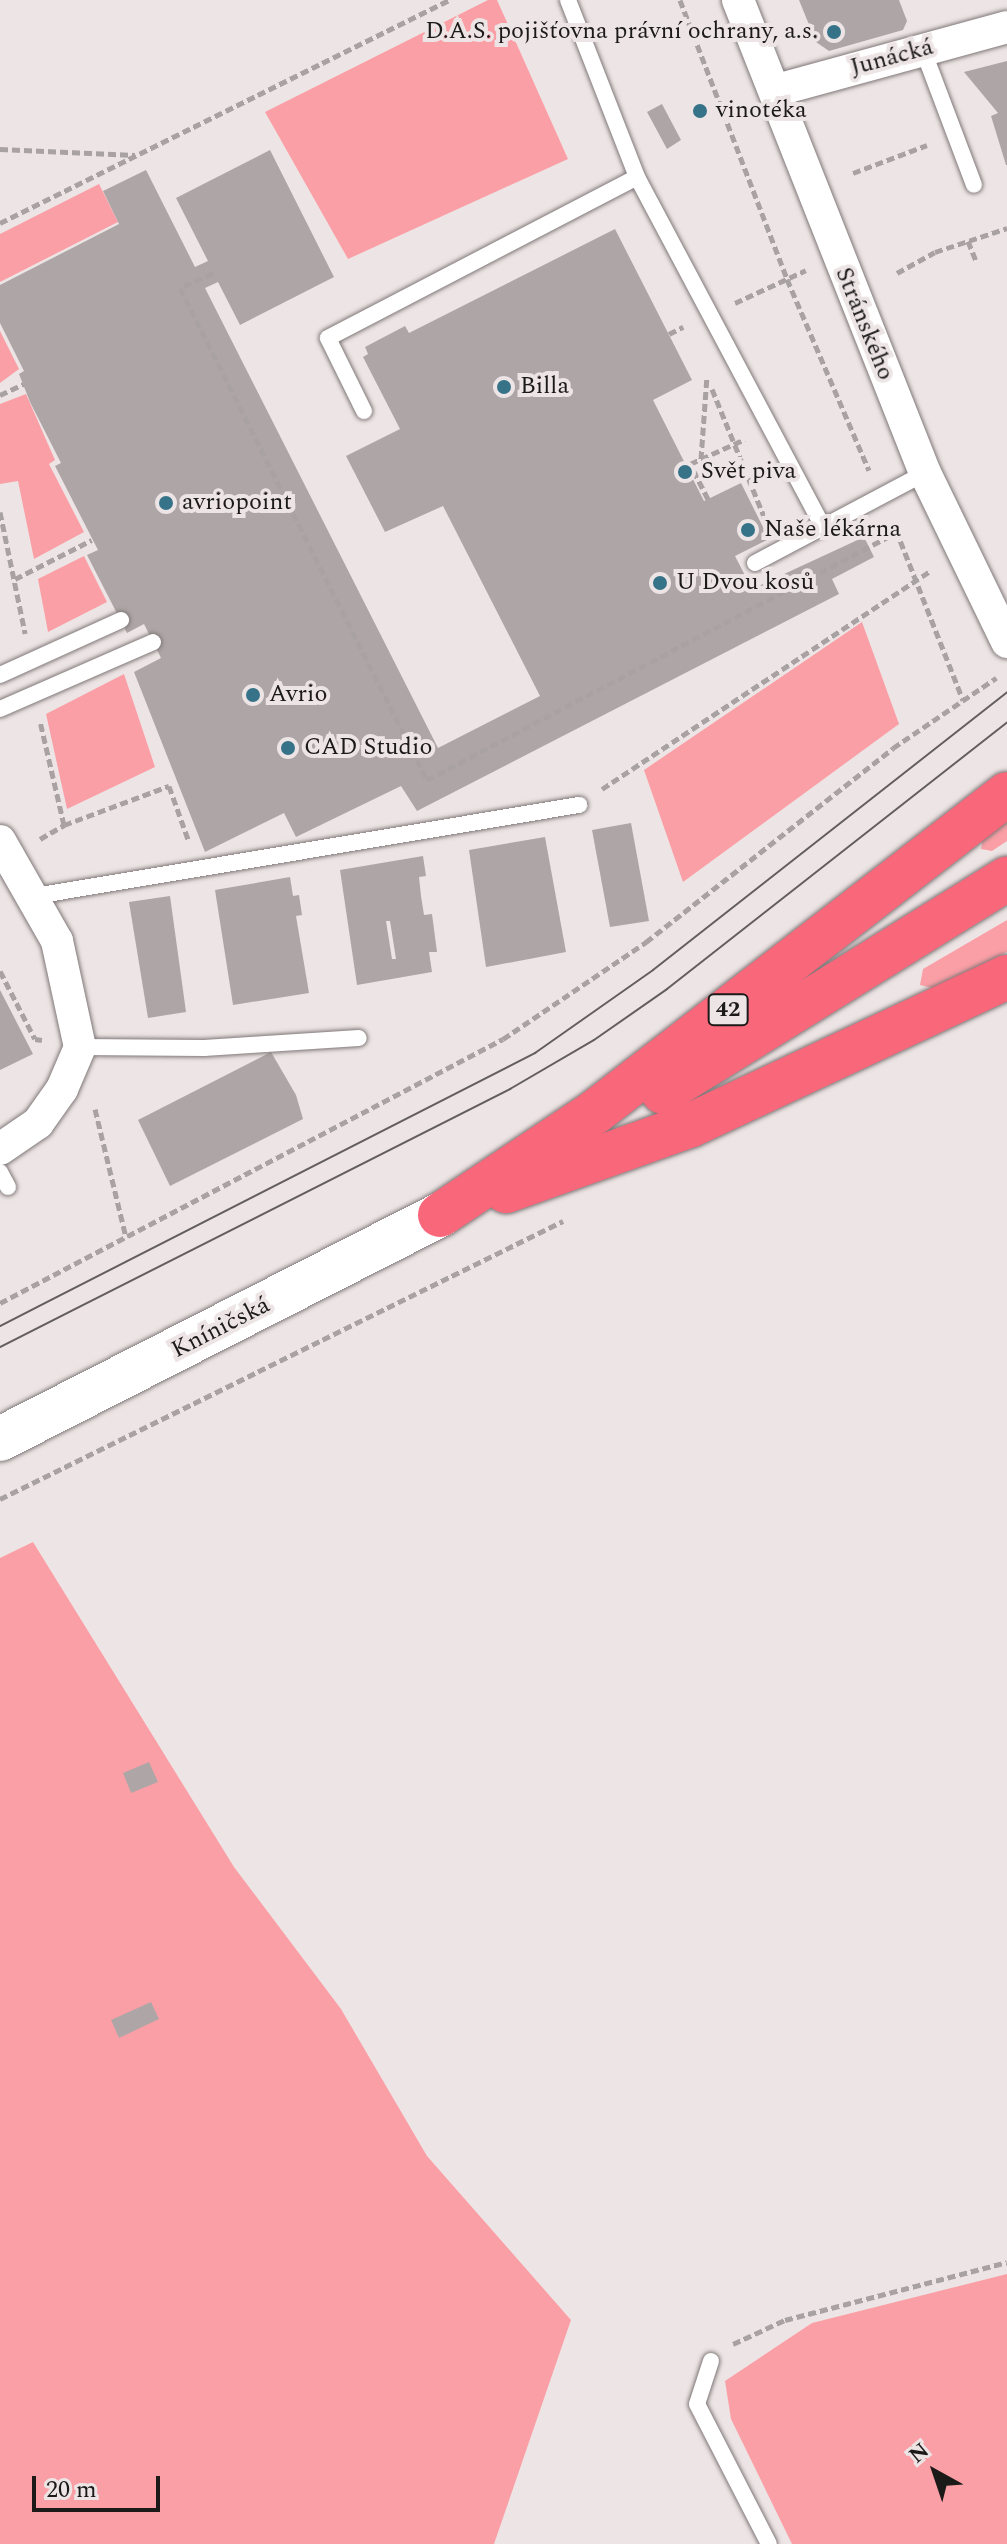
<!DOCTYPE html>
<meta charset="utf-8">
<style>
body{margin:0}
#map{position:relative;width:1007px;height:2544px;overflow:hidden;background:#ede5e5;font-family:Spectral,serif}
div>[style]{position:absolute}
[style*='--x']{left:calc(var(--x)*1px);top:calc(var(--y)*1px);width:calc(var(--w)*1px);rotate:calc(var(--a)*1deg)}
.green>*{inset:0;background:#fb9fa6}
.building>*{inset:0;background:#aea6a6}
.path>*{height:5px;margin-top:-2.5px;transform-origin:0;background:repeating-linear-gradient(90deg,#a9a2a2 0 8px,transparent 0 12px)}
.roads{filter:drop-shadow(0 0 2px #807878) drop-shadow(0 0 2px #807878)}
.lane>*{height:16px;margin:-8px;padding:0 8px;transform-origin:8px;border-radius:8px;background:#fff}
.street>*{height:32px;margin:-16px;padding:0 16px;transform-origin:16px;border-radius:16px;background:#fff}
.secondary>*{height:44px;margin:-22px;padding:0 22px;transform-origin:22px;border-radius:22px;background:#fff}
.highway>*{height:44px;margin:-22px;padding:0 22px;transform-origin:22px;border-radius:22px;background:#f9677b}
.tram>*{height:2px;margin:-1px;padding:0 1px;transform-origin:1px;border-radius:1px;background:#635e5e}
.dots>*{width:22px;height:22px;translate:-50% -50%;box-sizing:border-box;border:4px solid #ede5e5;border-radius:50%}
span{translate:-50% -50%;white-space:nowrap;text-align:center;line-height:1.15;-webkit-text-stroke:8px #ede5e5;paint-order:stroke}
.shield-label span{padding:2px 6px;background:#ede5e5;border:2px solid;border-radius:6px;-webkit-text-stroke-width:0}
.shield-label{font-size:22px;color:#1c1919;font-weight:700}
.poi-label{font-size:24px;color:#1c1919}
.right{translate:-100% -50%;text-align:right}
.left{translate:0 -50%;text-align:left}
.street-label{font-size:24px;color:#1c1919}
.north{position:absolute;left:895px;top:2432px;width:80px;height:80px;-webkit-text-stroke:6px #ede5e5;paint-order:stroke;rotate:320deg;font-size:22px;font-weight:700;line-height:32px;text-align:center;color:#1c1919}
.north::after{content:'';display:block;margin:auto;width:28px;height:36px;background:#1c1919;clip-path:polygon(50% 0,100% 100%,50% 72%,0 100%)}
.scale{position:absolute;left:32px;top:2476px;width:128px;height:36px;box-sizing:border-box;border:4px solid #1c1919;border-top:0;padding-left:10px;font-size:24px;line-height:28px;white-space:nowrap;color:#1c1919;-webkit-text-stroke:6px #ede5e5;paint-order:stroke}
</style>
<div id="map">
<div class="green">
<i style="clip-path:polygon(488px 0,497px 0,568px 159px,348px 259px,265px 112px)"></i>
<i style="clip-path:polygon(99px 184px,118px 222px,0 282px,0 234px)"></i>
<i style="clip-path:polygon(0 331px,19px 369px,0 383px)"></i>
<i style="clip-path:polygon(26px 394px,55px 460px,49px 464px,84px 532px,34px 559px,18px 481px,0 484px,0 404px)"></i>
<i style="clip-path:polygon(84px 556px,107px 602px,48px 632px,38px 579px)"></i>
<i style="clip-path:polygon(862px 622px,899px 724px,683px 882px,644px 770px)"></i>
<i style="clip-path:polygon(124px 674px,155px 767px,67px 809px,46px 714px)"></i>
<i style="clip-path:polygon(1007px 819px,1007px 841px,992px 851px,981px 849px,983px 838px)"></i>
<i style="clip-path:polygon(1007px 920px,1007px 952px,936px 989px,920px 985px,923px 969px)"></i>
<i style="clip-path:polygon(33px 1542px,234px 1867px,341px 2009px,427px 2156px,571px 2320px,494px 2544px,0 2544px,0 1558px)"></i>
<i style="clip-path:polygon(1007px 2274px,1007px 2544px,792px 2544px,731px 2419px,725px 2381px,812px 2323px)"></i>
</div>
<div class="building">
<i style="clip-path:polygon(799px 0,899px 0,907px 21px,903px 30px,829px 51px,816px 42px)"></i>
<i style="clip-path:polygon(1007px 61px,1007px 165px,1006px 165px,991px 116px,998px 113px,964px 72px)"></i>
<i style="clip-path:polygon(662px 104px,681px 140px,667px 149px,647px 112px)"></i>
<i style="clip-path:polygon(270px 150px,334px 277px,240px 325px,218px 282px,205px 288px,438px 748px,540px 696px,443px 506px,385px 532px,346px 456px,400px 429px,363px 357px,368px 354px,365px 347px,405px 326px,409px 333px,615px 229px,692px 380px,653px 400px,704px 501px,741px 483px,769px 539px,735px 556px,752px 589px,864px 537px,874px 557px,832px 579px,839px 594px,417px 811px,401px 786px,296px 837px,284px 813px,205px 852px,134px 672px,161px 658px,144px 624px,127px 633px,87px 555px,98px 550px,55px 466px,61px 463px,30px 402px,19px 374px,24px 371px,0 323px,0 285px,119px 224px,103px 191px,146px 170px,195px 267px,208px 261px,176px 198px)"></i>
<i style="clip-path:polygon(631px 823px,649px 921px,610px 927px,592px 830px)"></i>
<i style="clip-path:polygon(545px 837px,566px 952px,486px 967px,469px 850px)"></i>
<i style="clip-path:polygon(evenodd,423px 856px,426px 876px,419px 877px,421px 896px,424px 915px,432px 914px,437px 952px,429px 952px,432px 972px,357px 985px,340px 870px,423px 856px,386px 921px,390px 921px,396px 959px,392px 959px,386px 921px)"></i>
<i style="clip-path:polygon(290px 877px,293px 896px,299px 895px,302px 915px,296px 916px,309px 993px,233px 1005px,215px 890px)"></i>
<i style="clip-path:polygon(170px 896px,186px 1012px,148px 1018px,129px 902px)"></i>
<i style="clip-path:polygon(0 990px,33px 1054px,0 1070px)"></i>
<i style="clip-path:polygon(271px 1052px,296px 1095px,303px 1119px,170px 1186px,138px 1120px)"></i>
<i style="clip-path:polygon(149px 1762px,158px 1782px,131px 1793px,123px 1773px)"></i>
<i style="clip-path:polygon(151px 2002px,159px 2019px,119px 2038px,111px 2020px)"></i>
</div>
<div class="path">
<i style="--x:680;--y:0;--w:299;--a:69"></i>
<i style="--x:787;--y:279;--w:208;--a:66.8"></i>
<i style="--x:0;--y:149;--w:135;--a:2.5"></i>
<i style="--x:853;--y:173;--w:79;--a:-20.7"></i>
<i style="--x:0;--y:223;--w:501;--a:-26.41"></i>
<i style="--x:968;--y:241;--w:22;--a:68"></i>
<i style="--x:213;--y:273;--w:36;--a:156"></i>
<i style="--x:180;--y:288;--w:551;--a:63.34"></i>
<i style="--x:427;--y:780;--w:531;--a:-27.82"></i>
<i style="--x:897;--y:273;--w:43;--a:-28.9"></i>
<i style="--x:935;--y:252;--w:76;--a:-18.4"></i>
<i style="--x:735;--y:303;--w:78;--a:-24.9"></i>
<i style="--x:669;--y:334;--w:16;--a:-27"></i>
<i style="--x:712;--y:389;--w:146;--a:67.8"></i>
<i style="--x:0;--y:395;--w:26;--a:-25"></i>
<i style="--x:701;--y:459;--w:83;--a:-85.9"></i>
<i style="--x:708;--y:499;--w:39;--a:-117"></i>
<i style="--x:690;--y:464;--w:60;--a:-24.4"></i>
<i style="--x:0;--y:512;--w:124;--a:78.3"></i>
<i style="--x:896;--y:530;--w:183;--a:68.5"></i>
<i style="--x:15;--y:579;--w:86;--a:-26.9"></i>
<i style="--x:602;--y:789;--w:394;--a:-33.6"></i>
<i style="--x:64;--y:825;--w:112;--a:-20.4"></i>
<i style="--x:169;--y:786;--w:59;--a:70.3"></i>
<i style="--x:40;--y:839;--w:28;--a:-30"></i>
<i style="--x:64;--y:825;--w:107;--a:-103"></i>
<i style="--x:0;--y:971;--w:76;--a:62.8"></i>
<i style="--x:35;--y:1039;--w:7;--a:8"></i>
<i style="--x:95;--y:1109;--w:132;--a:76.4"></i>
<i style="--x:0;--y:1303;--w:568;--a:-27.69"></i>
<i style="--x:503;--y:1039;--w:173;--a:-34.1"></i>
<i style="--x:646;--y:942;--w:314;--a:-38.1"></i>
<i style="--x:893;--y:748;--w:125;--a:-34.2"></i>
<i style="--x:0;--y:1499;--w:628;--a:-26.28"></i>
<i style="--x:733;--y:2344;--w:57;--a:-24.8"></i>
<i style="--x:785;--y:2320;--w:229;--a:-14.6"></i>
</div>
<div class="roads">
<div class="lane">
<i style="--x:568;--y:0;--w:190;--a:68.7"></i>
<i style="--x:923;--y:50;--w:144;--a:69.3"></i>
<i style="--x:364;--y:411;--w:81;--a:-116.3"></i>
<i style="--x:328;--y:338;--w:348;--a:-27.5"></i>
<i style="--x:637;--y:177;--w:396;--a:62"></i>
<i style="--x:755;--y:563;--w:192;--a:-27.9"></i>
<i style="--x:0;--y:675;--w:133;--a:-24.4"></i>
<i style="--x:0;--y:709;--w:167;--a:-23.6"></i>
<i style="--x:35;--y:896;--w:552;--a:-9.5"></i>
<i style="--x:80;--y:1047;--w:124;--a:0.5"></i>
<i style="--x:204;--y:1048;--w:155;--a:-3.7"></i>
<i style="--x:0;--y:1172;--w:17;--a:62"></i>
<i style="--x:711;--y:2361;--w:45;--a:108"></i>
<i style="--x:697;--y:2404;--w:157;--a:62.8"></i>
</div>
<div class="street">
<i style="--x:738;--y:0;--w:509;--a:68.43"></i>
<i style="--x:925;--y:473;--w:188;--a:64.1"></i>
<i style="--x:777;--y:90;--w:238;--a:-15.3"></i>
<i style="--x:0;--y:841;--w:115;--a:60.3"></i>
<i style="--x:57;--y:941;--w:108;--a:77.8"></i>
<i style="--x:80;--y:1047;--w:46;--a:113.2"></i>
<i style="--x:62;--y:1089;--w:42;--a:125.2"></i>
<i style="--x:38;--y:1123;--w:46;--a:145.6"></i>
</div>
<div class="secondary">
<i style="--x:0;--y:1439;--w:494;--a:-27"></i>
</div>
<div class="highway">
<i style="--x:663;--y:1092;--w:405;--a:-31.8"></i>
<i style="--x:506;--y:1191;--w:196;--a:-19.6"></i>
<i style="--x:691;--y:1125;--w:349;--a:-25.1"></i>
<i style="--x:440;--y:1215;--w:186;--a:-33.6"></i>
<i style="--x:595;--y:1112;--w:520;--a:-37.66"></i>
</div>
</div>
<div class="tram">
<i style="--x:0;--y:1326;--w:601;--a:-27.03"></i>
<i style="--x:535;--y:1053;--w:144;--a:-35.1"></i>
<i style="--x:653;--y:970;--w:450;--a:-38.1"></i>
<i style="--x:0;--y:1347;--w:572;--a:-26.83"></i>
<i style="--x:510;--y:1089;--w:97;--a:-30.3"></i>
<i style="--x:594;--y:1040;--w:89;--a:-34.9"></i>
<i style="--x:667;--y:989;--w:432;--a:-38.1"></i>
</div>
<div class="dots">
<i style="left:834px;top:32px;background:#367389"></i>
<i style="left:700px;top:111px;background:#367389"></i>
<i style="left:504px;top:387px;background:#367389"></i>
<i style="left:685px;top:472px;background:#367389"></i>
<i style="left:166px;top:503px;background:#367389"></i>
<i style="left:748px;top:530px;background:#367389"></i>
<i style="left:660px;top:583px;background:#367389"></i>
<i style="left:253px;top:695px;background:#367389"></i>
<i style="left:288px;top:748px;background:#367389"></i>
</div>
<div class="shield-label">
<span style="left:728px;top:1010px">42</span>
</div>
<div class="poi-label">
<span class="right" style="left:818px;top:32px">D.A.S. pojišťovna právní ochrany, a.s.</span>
<span class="left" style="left:716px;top:111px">vinotéka</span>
<span class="left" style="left:520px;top:387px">Billa</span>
<span class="left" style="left:701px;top:472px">Svět piva</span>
<span class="left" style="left:182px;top:503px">avriopoint</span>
<span class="left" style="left:764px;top:530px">Naše lékárna</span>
<span class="left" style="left:676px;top:583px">U Dvou kosů</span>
<span class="left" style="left:269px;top:695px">Avrio</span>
<span class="left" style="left:304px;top:748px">CAD Studio</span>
</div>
<div class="street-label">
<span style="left:892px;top:58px;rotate:-15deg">Junácká</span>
<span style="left:864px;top:324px;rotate:68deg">Stránského</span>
<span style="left:221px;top:1328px;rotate:-27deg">Kníničská</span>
</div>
<div class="north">N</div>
<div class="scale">20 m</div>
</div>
